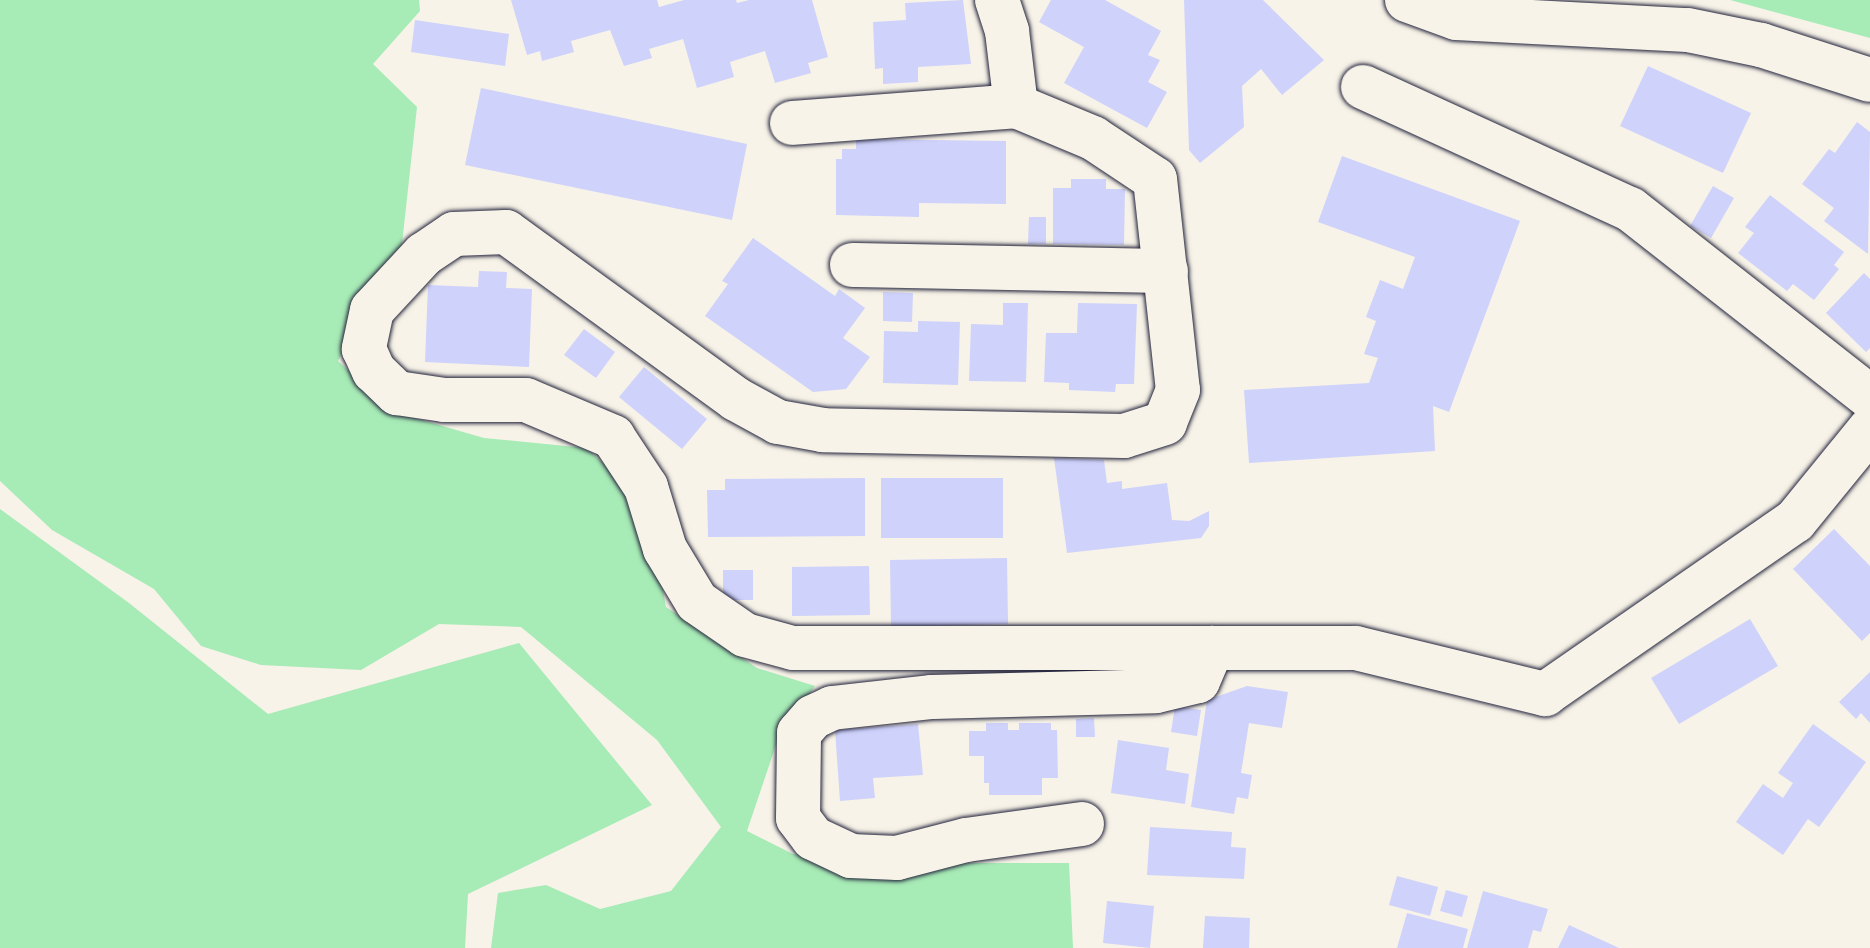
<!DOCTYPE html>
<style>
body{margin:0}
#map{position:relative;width:1870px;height:948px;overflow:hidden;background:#f7f3e8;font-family:"Gochi Hand",sans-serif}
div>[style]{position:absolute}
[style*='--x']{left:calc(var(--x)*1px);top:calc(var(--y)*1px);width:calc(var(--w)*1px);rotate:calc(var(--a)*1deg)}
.green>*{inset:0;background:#a7ebb6}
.building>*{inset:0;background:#cfd2fa}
.roads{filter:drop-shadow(0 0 2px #22223b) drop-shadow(0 0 2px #22223b)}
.minor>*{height:44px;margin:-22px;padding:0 22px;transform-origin:22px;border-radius:22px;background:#f7f3e8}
span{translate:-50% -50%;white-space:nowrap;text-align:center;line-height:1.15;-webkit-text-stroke:6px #f7f3e8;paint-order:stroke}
</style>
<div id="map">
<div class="green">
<i style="clip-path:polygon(0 0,419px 0,420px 11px,373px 64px,417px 107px,402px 244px,338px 361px,394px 412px,484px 438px,586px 448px,646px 500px,666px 607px,757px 668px,815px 686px,778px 739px,747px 831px,793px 854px,937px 863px,1069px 863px,1073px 948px,491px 948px,498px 893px,546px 885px,600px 909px,671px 891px,721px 827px,657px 740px,521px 627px,439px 624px,361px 670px,261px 665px,201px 646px,154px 589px,52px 530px,0 481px)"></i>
<i style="clip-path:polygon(1730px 0,1870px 0,1870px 38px)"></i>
<i style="clip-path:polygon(0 509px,129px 603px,268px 714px,519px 643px,652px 805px,468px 894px,465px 948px,0 948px)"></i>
</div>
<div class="building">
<i style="clip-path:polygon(511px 0,657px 0,659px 7px,684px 0,736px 0,737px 3px,749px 0,812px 0,828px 57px,808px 63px,811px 73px,775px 83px,765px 51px,730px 62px,734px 77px,697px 88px,683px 39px,649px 49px,652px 58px,624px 66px,610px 30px,571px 41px,574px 52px,542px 61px,540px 51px,527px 55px)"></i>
<i style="clip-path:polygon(963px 0,971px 64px,918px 67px,918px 82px,883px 84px,883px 68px,875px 69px,873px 22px,906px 20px,905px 3px)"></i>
<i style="clip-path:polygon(1051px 0,1105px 0,1161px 31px,1148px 55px,1160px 60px,1148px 82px,1167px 92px,1147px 128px,1064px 83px,1084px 47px,1039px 22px)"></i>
<i style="clip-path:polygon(1184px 0,1263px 0,1324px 60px,1282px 95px,1261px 69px,1242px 86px,1244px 127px,1200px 163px,1189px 150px)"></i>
<i style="clip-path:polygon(415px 20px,509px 34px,505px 66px,411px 52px)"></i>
<i style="clip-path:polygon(1648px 66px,1751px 113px,1723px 173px,1620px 126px)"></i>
<i style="clip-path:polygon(481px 88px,747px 144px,732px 220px,465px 165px)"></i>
<i style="clip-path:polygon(1857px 122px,1870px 132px,1868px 254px,1824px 221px,1834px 208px,1802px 184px,1829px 149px,1835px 153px)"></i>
<i style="clip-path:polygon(856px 139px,1006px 141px,1006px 204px,919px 203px,919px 217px,836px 215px,836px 159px,842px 159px,842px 149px,856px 149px)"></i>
<i style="clip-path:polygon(1342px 156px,1520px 221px,1449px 412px,1433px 406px,1435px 451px,1249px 463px,1244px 390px,1369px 383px,1378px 358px,1364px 354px,1376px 321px,1366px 317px,1380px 280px,1403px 289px,1415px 257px,1318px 222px)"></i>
<i style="clip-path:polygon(1071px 179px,1106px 179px,1106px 189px,1125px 189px,1124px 245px,1053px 244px,1053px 188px,1071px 188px)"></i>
<i style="clip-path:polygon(1713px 186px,1734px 198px,1711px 238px,1690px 226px)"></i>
<i style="clip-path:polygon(1770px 195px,1844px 252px,1834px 265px,1839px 269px,1814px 300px,1793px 284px,1787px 291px,1738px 253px,1754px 233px,1745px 227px)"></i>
<i style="clip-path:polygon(1029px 217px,1046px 217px,1046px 244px,1028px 244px)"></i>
<i style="clip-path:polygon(753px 238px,835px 296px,839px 289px,865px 308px,843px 338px,870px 357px,846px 389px,813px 392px,705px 316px,728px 284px,722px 281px)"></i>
<i style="clip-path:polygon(479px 271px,507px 272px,506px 288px,532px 289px,529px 367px,425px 362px,428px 285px,478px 287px)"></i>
<i style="clip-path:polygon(1864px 273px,1870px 279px,1870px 348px,1866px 352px,1826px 313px)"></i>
<i style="clip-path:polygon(883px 292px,913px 293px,912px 322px,883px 321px)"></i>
<i style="clip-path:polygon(1003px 303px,1028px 303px,1026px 382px,969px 381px,971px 324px,1003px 325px)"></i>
<i style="clip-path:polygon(1078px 303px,1137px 304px,1134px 384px,1116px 384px,1115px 392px,1069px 390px,1069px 383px,1044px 382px,1046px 333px,1077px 333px)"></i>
<i style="clip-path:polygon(918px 321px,960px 322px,958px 385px,883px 383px,884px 331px,918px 332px)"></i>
<i style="clip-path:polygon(584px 329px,615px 352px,596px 378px,564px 355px)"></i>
<i style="clip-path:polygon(644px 367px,707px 419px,682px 449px,619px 397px)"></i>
<i style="clip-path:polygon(1054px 458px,1104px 460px,1107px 483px,1122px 481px,1122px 489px,1167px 483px,1172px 520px,1189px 521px,1209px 511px,1209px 526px,1201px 538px,1067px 553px)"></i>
<i style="clip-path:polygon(865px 478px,865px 536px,708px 537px,707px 490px,725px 490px,725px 479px)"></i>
<i style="clip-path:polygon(881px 478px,1003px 478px,1003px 538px,881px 538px)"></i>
<i style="clip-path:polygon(1834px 529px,1870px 566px,1870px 633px,1862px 641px,1793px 569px)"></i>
<i style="clip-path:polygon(1007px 558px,1008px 624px,891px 627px,890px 560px)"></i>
<i style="clip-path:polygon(869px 566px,870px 615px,792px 616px,792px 567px)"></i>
<i style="clip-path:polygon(723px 570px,753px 570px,753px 600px,723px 600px)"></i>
<i style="clip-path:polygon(1750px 619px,1778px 666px,1679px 724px,1651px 678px)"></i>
<i style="clip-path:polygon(1870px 672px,1870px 723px,1861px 713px,1856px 719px,1839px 702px)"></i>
<i style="clip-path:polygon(1247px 686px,1288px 692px,1282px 728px,1249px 723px,1241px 773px,1252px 775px,1248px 799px,1237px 797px,1234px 814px,1191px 807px,1207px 700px)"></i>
<i style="clip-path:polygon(1175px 706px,1201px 710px,1197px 736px,1171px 732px)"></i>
<i style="clip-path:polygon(1094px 718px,1095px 737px,1076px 737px,1076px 719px)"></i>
<i style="clip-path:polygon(986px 723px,1008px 723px,1008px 730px,1019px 730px,1019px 723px,1051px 723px,1051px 730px,1057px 730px,1058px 778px,1042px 778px,1042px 795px,989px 795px,989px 783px,984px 783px,984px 756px,969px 756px,969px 731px,986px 731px)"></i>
<i style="clip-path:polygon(918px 724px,923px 775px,873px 778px,875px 798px,840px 801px,835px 730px)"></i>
<i style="clip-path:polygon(1813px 724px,1866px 762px,1819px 827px,1808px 819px,1783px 855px,1736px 822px,1763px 784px,1783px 798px,1793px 783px,1778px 773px)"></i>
<i style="clip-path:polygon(1118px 740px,1169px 748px,1166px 770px,1189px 774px,1185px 804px,1111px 793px)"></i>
<i style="clip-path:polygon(1150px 827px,1232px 832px,1231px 847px,1246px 848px,1244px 879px,1147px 875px)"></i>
<i style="clip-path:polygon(1397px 876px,1438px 887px,1430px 916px,1389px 905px)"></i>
<i style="clip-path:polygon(1446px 890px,1468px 896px,1462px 917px,1440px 911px)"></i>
<i style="clip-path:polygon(1483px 891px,1548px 909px,1541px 932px,1533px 930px,1528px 948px,1467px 948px)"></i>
<i style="clip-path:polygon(1107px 901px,1154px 906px,1150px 948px,1103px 943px)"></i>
<i style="clip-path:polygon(1407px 913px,1468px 929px,1463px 948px,1397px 948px)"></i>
<i style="clip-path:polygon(1205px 916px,1250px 918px,1249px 948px,1203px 948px)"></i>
<i style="clip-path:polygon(1569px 925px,1619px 948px,1558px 948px)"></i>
</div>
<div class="roads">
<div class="minor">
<i style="--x:997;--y:0;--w:33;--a:72"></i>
<i style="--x:1007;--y:31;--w:76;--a:83.2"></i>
<i style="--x:1016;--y:106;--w:83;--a:22.6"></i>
<i style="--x:1093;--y:138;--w:74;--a:33.5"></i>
<i style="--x:1155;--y:179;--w:212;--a:83.8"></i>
<i style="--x:1178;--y:390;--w:35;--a:112"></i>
<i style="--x:1165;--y:423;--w:43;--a:162.4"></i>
<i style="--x:1124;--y:436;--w:301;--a:-178.9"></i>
<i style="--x:823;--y:430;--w:46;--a:-169.9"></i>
<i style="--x:778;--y:422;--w:48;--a:-151.3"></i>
<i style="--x:736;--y:399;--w:284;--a:-144"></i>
<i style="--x:506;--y:232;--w:52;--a:177.8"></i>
<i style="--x:454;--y:234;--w:36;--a:146"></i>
<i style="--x:424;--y:254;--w:76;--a:132.9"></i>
<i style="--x:372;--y:310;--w:40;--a:102"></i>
<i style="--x:364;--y:349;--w:24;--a:66"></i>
<i style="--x:374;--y:371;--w:32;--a:44"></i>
<i style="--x:397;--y:393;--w:48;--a:8.5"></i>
<i style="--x:444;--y:400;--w:82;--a:0"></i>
<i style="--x:526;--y:400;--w:95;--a:23"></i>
<i style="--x:613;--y:437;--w:60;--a:56.6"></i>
<i style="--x:646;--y:487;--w:65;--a:73"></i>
<i style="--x:665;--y:549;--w:62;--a:58.9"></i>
<i style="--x:697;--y:602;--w:58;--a:34.5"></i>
<i style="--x:745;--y:635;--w:50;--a:15.2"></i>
<i style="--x:793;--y:648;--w:563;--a:0"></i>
<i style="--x:1356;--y:648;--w:195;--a:13.7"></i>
<i style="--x:1545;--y:694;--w:304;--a:-34.7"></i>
<i style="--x:1795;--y:521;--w:119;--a:-50.8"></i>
<i style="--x:1407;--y:0;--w:52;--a:20.2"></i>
<i style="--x:1456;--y:18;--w:232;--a:3"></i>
<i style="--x:1688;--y:30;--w:75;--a:11.6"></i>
<i style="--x:1761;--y:45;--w:114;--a:17.8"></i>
<i style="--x:1363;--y:87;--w:294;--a:24.6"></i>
<i style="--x:1630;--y:209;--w:305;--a:38.1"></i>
<i style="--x:792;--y:123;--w:225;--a:-4.3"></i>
<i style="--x:852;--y:265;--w:314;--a:1.1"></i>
<i style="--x:1082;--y:824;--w:117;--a:172.1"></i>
<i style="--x:966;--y:840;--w:71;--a:165.4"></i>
<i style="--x:897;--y:858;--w:46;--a:-177.5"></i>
<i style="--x:851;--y:856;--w:42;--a:-154.7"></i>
<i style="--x:813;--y:838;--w:25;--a:-127"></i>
<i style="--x:798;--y:818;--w:85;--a:-89.3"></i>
<i style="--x:799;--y:733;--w:21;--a:-49"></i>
<i style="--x:813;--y:717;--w:21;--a:-25"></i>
<i style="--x:832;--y:708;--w:101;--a:-6.3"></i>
<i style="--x:932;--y:697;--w:224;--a:-1.5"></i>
<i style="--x:1156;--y:691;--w:43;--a:-13.4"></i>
<i style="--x:1198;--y:681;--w:36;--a:-67"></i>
</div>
</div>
</div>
